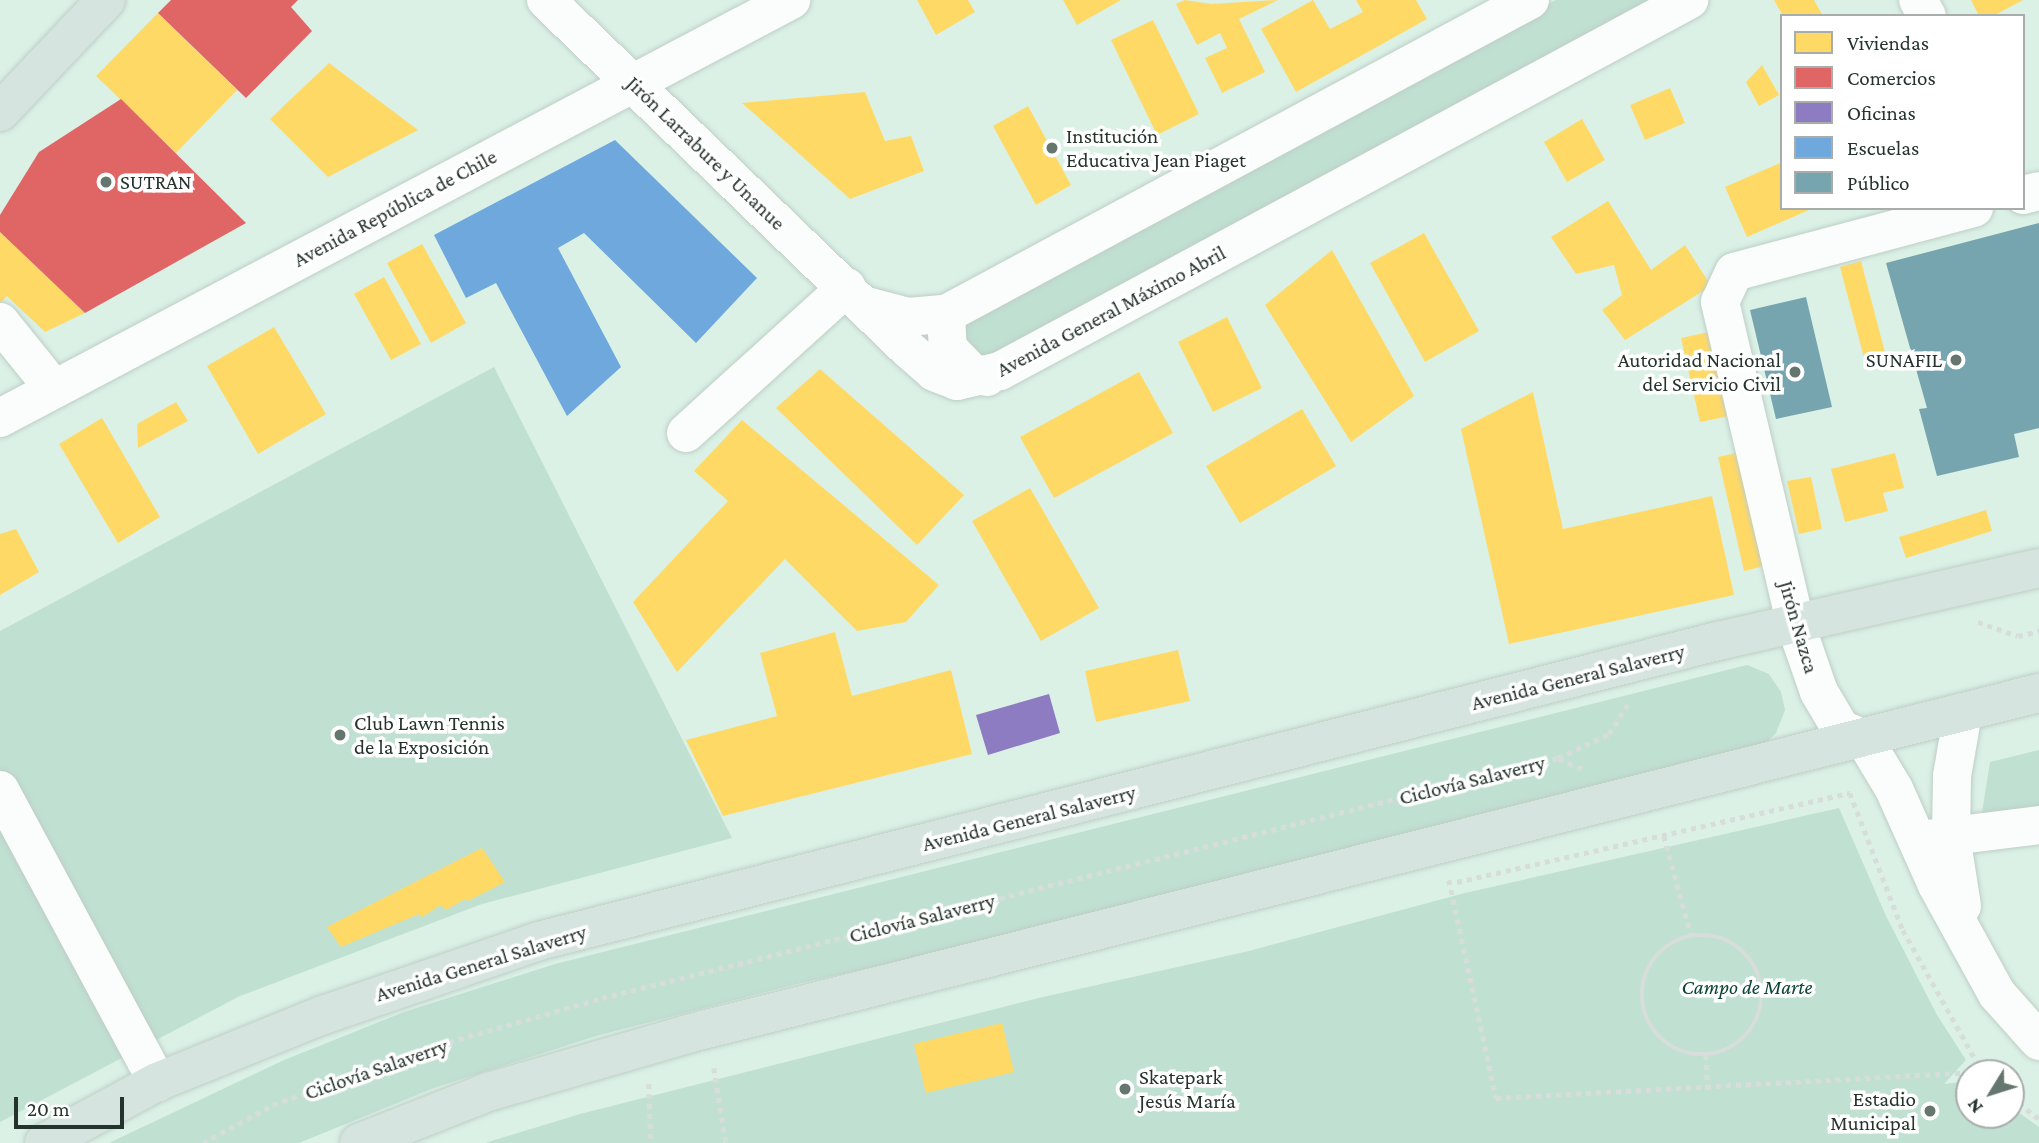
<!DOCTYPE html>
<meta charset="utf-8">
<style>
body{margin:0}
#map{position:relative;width:2039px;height:1143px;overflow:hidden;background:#dbf1e6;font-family:"Crimson Pro",serif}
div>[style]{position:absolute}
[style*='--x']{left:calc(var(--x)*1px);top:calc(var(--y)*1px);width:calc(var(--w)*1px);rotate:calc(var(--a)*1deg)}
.green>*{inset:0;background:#c0e0d1}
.homes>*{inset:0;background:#ffd966}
.shops>*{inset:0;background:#e06666}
.offices>*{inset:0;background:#8e7cc3}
.schools>*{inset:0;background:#6fa8dc}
.public>*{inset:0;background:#76a5af}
.path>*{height:4.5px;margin-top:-2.25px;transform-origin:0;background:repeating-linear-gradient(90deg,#d7ddda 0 5px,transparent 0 10px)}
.path>.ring{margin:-2.25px;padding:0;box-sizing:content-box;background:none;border:4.5px solid #d7ddda;border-radius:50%}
.roads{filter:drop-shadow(0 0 2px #becec6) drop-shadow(0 0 2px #becec6)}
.minor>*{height:38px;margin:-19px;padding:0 19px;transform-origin:19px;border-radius:19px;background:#fafdfb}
.major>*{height:38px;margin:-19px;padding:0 19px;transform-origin:19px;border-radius:19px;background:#d5e4df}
.dots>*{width:19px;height:19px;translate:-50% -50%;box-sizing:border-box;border:4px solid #fff;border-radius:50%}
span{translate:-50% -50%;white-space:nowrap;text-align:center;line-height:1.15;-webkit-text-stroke:7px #fff;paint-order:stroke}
.poi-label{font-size:21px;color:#25332d}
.left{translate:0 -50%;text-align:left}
.right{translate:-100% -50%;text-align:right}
.street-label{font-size:21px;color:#25332d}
.park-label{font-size:21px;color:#0b4532;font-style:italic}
.legend{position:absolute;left:1780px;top:14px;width:245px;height:196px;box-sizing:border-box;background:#fff;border:2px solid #a8adab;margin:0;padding:9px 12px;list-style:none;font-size:21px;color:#25332d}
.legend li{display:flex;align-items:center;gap:14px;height:35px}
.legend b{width:35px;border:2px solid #a8adab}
.north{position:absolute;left:1955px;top:1059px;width:70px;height:70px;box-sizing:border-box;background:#fff;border:2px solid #a8adab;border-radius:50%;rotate:232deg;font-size:19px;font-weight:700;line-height:28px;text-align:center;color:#25332d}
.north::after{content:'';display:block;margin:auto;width:24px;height:32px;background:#65766e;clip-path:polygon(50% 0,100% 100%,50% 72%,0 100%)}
.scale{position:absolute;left:14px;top:1097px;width:110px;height:32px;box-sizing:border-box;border:4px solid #25332d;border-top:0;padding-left:9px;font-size:21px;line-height:24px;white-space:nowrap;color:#25332d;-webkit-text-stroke:5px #fff;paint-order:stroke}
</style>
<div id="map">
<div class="green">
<i style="clip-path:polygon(1556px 0,1668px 0,984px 368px,950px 334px,958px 324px)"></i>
<i style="clip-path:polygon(494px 367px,732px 838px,482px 904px,240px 996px,0 1122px,0 631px)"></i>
<i style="clip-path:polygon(1747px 665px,1769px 674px,1781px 692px,1785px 710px,1776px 733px,1760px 749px,1059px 926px,801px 983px,596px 1036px,434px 1088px,299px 1143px,109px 1143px,284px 1060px,404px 1012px,555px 964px)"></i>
<i style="clip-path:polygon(2039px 750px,2039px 813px,1980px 825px,1990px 762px)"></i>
<i style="clip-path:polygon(1839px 808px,1886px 916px,1937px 1015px,1966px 1060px,1944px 1084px,1969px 1081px,1969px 1115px,2011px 1115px,2011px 1107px,2039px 1127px,2039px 1143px,485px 1143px,580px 1114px,1043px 997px,1249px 951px,1465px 893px)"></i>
</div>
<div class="homes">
<i style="clip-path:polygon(917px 0,968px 0,975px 12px,936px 35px)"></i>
<i style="clip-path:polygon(1063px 0,1121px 0,1077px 25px)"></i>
<i style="clip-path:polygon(1185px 0,1211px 4px,1278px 0,1239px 19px,1265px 72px,1222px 93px,1205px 58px,1227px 48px,1220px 33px,1197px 45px,1176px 4px)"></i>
<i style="clip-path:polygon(1313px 0,1330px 29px,1363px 12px,1356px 0,1416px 0,1427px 19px,1296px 92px,1261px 29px)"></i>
<i style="clip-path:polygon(1774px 0,1814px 0,1823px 16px,1783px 16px)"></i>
<i style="clip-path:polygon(1971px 0,2023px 0,1993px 16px,1979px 16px)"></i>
<i style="clip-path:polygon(158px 13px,237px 90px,176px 153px,96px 76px)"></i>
<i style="clip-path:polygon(1153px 20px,1199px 114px,1157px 135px,1111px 40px)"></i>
<i style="clip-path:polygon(329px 63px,418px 130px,328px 177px,270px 119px)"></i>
<i style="clip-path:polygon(1762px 65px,1779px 95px,1759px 106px,1746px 82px)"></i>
<i style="clip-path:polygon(1670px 88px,1685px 123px,1645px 140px,1630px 105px)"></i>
<i style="clip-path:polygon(865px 92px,885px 141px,911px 136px,924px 171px,850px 199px,742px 103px)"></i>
<i style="clip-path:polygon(1028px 106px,1071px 185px,1036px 205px,993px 126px)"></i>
<i style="clip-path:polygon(1582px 119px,1605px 160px,1567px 182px,1544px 142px)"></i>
<i style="clip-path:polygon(1782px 162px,1782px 208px,1813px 208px,1747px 237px,1725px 187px)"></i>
<i style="clip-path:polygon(1608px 201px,1651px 270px,1685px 245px,1711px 286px,1625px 340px,1602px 310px,1622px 295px,1614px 265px,1576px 274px,1551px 237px)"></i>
<i style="clip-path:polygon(0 232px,85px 313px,45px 332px,7px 296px,0 303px)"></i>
<i style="clip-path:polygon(1424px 233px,1479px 331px,1425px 362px,1370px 263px)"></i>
<i style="clip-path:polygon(422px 244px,466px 323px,431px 343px,387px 263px)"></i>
<i style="clip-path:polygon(1332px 250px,1414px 396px,1351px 442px,1265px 305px)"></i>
<i style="clip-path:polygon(1861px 261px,1888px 364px,1867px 369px,1840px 267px)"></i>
<i style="clip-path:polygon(384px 277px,421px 344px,391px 360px,354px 294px)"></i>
<i style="clip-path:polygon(1227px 317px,1262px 388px,1213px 412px,1178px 342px)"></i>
<i style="clip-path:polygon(274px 327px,326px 414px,258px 454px,207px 366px)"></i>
<i style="clip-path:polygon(1714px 331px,1734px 415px,1700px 422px,1681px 338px)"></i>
<i style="clip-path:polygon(820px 369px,964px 495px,917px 545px,776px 408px)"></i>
<i style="clip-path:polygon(1139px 372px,1173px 433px,1054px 498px,1020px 437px)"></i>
<i style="clip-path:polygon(1533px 392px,1563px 529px,1712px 496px,1734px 595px,1509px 644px,1461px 429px)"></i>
<i style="clip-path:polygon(176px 402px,188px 421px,138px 448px,137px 424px)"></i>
<i style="clip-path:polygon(1302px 409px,1336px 466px,1240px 523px,1206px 466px)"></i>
<i style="clip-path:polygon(102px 418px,160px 517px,118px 543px,59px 444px)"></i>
<i style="clip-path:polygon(742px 420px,939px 585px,906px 622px,857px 631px,785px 559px,677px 672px,633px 602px,728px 501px,694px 471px)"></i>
<i style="clip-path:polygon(1741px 452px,1768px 565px,1744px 571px,1718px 457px)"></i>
<i style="clip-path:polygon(1895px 453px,1904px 488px,1883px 493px,1888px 511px,1845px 522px,1831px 469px)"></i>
<i style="clip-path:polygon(1811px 477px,1822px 529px,1799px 534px,1787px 481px)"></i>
<i style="clip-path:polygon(1030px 488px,1099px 608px,1041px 641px,972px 521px)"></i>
<i style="clip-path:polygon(1986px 510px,1992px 531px,1906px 558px,1899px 537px)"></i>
<i style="clip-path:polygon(16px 529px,39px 572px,0 595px,0 534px)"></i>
<i style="clip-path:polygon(835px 632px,852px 696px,951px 670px,972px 754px,723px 816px,686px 740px,777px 716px,760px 653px)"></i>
<i style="clip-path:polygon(1178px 650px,1190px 701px,1096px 722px,1085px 671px)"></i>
<i style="clip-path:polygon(482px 848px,505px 882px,468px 901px,465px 899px,446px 910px,441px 905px,422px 917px,419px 914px,341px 947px,327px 927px)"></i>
<i style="clip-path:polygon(1002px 1023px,1014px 1072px,926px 1093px,914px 1044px)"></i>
</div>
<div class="shops">
<i style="clip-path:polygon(171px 0,298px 0,291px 7px,312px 31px,246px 98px,158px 13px)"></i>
<i style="clip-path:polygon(121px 99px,246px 223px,85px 313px,0 232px,0 215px,39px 152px)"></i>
</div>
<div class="offices">
<i style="clip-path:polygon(1049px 694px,1060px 733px,988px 755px,976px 715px)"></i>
</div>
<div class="schools">
<i style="clip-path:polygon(615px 140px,757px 278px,696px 343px,584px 233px,558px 248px,621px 367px,567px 416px,496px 283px,466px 298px,434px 235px)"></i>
</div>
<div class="public">
<i style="clip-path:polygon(2039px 223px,2039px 428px,2014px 434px,2019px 457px,1937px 476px,1919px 409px,1927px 408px,1886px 263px)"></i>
<i style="clip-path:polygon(1806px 297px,1832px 407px,1776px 419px,1750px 310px)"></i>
</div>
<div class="path">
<i style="--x:1978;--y:622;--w:42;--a:19.3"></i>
<i style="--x:2018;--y:636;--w:22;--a:-13"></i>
<i style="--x:1559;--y:759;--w:26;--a:23"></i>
<i style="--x:1664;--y:836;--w:103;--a:74.7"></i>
<i style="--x:1449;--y:880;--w:223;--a:77.8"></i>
<i style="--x:1496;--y:1098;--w:486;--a:-3.1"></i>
<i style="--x:1457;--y:882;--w:403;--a:-12.8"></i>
<i style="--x:1850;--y:793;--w:147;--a:68.9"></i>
<i style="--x:1903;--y:930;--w:164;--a:60.8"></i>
<i class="ring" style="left:1642px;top:935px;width:115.5px;height:115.5px"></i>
<i style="--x:1706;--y:1055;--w:35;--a:87"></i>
<i style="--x:714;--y:1068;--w:76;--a:80.9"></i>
<i style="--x:649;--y:1084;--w:59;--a:88.1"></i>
<i style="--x:2011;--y:1097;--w:36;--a:38"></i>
<i style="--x:203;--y:1143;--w:80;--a:-28.5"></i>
<i style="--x:273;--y:1105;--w:187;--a:-19.7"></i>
<i style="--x:449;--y:1042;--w:159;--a:-16"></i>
<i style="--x:602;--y:998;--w:986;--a:-14.09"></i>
<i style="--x:1558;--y:758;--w:56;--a:-25.2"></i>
<i style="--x:1609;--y:734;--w:36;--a:-58"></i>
</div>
<div class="roads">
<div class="minor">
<i style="--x:546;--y:0;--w:503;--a:43.95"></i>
<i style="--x:908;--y:349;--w:35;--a:41"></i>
<i style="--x:934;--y:372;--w:25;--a:21"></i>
<i style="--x:957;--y:381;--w:44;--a:-13.1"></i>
<i style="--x:1000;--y:371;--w:783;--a:-28.3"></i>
<i style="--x:1918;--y:0;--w:18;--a:61"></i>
<i style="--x:2023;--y:195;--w:16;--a:-14"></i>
<i style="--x:1974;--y:208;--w:248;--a:165.1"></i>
<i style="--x:1734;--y:272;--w:33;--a:115"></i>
<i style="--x:1720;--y:302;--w:330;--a:76.8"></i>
<i style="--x:1795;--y:623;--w:73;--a:70.8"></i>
<i style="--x:1819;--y:692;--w:43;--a:59.3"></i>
<i style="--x:1841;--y:729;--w:25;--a:23"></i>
<i style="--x:1864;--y:739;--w:58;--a:59"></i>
<i style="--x:1894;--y:789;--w:105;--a:65.9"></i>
<i style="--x:1937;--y:885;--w:124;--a:61.2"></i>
<i style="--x:1997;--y:994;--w:63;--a:48.2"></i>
<i style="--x:866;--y:306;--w:43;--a:14.7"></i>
<i style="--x:908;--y:317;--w:38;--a:-5"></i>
<i style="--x:946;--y:314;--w:663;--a:-28.27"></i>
<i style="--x:946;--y:314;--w:34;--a:87"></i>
<i style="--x:948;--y:348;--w:33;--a:46"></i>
<i style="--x:971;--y:372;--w:17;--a:17"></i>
<i style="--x:0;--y:322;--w:86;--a:51.1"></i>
<i style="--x:0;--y:418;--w:895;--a:-27.85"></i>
<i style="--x:686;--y:433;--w:217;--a:-42.2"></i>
<i style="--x:0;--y:790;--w:332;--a:61.7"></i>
<i style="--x:1927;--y:839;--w:113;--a:-7.1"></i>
<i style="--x:1962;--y:906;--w:71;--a:-98.9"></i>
<i style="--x:1951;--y:836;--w:60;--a:-89"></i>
<i style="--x:1952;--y:776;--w:65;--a:-80.2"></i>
</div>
<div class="major">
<i style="--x:0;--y:112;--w:154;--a:-46.6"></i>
<i style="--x:44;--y:1143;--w:128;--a:-28.4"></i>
<i style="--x:157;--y:1082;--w:56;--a:-22"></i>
<i style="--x:209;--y:1061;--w:123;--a:-22"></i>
<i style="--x:323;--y:1015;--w:228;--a:-18.9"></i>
<i style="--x:539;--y:941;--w:1217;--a:-14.28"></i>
<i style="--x:1718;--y:641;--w:329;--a:-12.8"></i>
<i style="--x:359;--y:1143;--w:139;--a:-21.6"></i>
<i style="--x:488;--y:1092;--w:207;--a:-16.2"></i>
<i style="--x:687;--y:1034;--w:1394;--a:-14.16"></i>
</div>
</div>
<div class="dots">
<i style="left:1052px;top:148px;background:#65766e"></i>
<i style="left:106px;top:182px;background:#65766e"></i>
<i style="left:1956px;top:360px;background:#65766e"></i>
<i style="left:1795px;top:372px;background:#65766e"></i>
<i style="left:340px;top:735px;background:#65766e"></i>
<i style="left:1125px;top:1089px;background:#65766e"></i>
<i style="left:1930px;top:1111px;background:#65766e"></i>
</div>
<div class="poi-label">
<span class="left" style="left:1066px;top:148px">Institución<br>Educativa Jean Piaget</span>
<span class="left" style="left:120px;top:182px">SUTRAN</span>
<span class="right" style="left:1781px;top:372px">Autoridad Nacional<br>del Servicio Civil</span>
<span class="right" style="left:1942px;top:360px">SUNAFIL</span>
<span class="left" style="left:354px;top:735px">Club Lawn Tennis<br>de la Exposición</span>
<span class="left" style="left:1139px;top:1089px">Skatepark<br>Jesús María</span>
<span class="right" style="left:1916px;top:1111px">Estadio<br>Municipal</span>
</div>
<div class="street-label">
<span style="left:706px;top:153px;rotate:44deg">Jirón Larrabure y Unanue</span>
<span style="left:395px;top:208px;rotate:-28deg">Avenida República de Chile</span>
<span style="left:1111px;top:311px;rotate:-28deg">Avenida General Máximo Abril</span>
<span style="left:1799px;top:627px;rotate:74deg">Jirón Nazca</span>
<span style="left:1578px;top:677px;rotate:-14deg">Avenida General Salaverry</span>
<span style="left:1472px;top:780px;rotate:-14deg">Ciclovía Salaverry</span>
<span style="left:1029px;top:818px;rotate:-14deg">Avenida General Salaverry</span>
<span style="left:922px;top:918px;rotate:-14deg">Ciclovía Salaverry</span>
<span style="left:481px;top:963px;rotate:-17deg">Avenida General Salaverry</span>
<span style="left:376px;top:1069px;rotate:-19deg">Ciclovía Salaverry</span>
</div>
<div class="park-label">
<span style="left:1747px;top:987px">Campo de Marte</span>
</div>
<ul class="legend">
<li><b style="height:19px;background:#ffd966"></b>Viviendas</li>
<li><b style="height:19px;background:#e06666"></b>Comercios</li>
<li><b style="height:19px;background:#8e7cc3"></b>Oficinas</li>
<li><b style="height:19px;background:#6fa8dc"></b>Escuelas</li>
<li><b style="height:19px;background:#76a5af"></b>Público</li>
</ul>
<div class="north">N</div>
<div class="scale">20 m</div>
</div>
